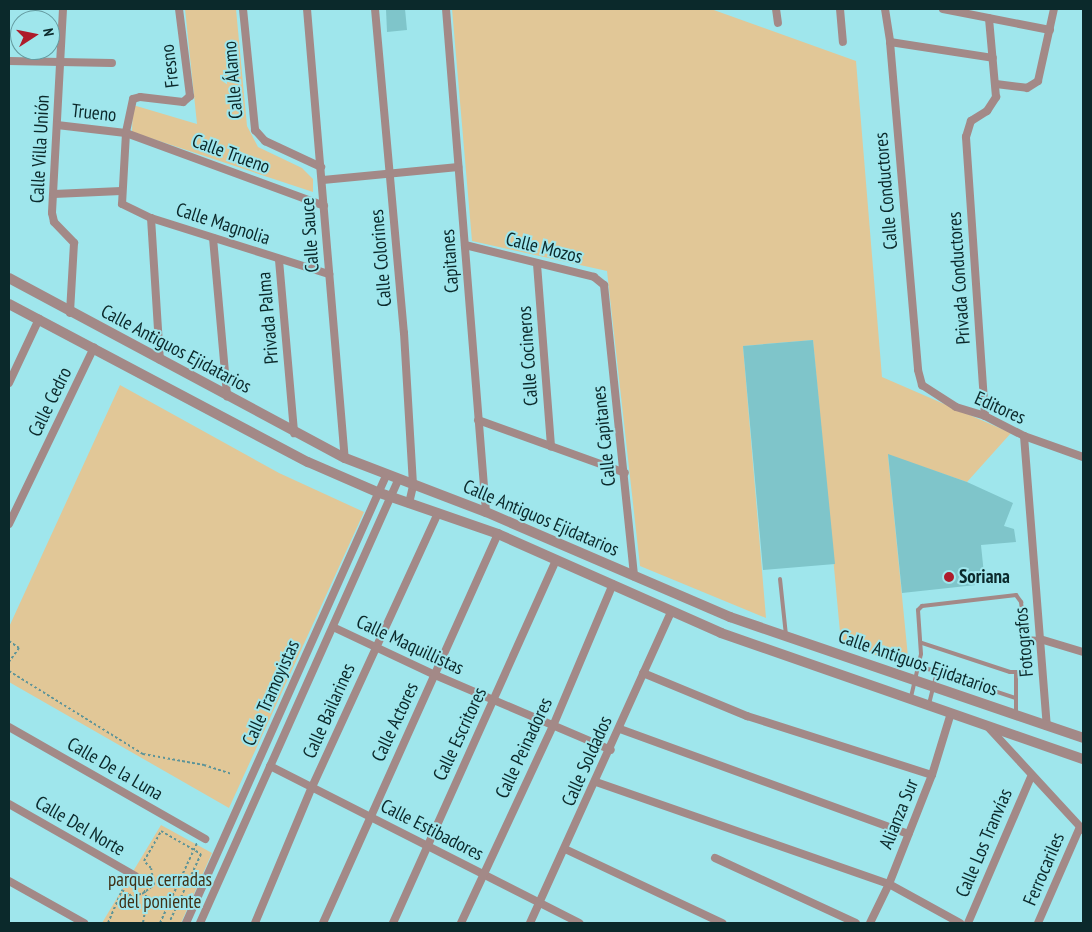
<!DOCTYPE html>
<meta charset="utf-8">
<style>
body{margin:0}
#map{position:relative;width:1092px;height:932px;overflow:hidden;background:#9fe6ec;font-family:"PT Sans Narrow",sans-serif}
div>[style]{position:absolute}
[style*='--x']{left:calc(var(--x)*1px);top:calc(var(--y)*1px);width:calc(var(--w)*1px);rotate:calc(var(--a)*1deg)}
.green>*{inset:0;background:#e1c797}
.building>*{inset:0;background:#7fc5ca}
.path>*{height:2px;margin-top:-1px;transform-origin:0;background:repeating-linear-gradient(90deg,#5e9498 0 2.5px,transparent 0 5px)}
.service>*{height:4px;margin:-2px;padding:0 2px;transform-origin:2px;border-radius:2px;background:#a38987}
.minor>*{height:8px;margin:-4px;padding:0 4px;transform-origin:4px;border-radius:4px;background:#a38987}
.tertiary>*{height:10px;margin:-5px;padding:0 5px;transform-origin:5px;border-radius:5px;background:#a38987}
.dots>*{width:14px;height:14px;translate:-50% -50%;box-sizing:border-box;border:2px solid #9fe6ec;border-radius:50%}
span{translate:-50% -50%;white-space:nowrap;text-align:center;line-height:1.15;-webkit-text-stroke:4px #9fe6ec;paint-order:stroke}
.street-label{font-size:19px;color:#0b292b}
.poi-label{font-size:19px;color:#0b292b;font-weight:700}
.left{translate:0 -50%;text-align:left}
.park-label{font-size:19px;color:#403116}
.frame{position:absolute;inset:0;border:10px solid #0b292b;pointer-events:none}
.north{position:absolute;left:10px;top:10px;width:50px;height:50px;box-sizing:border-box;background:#9fe6ec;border:1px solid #649a9f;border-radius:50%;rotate:79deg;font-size:14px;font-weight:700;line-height:20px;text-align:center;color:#0b292b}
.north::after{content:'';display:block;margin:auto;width:18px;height:22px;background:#ae1b2b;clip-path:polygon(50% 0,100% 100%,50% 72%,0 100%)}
</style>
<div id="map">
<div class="green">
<i style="clip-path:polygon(185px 9px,236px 9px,247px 126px,258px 147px,302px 168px,313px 179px,313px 192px,132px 132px,133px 105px,197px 124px)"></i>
<i style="clip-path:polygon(452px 9px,711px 9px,856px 61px,882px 377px,1011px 433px,967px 482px,888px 455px,909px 667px,841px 643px,813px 340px,743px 346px,766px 618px,640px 566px,607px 271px,472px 241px)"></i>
<i style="clip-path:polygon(120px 385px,279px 473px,364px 512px,229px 808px,9px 682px,9px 627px)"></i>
<i style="clip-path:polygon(161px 825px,212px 853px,181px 923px,102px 923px)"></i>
</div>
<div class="building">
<i style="clip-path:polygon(386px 9px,405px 9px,407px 30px,387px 32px)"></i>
<i style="clip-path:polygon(813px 340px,835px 564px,763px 570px,743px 346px)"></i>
<i style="clip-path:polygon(888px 454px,967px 482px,1013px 503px,1004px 526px,1014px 529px,1016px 542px,981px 545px,985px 584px,902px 593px)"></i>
</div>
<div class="path">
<i style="--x:9;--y:641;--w:12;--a:35"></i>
<i style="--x:19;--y:648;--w:17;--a:126"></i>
<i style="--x:9;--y:671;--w:158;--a:31.8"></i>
<i style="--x:143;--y:754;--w:62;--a:10.2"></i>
<i style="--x:204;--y:765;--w:28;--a:18"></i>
<i style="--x:141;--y:881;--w:20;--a:72"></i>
<i style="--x:147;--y:900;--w:23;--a:100"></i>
<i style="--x:108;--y:923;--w:36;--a:-67"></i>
<i style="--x:122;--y:890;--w:9;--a:36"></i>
<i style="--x:129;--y:895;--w:13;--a:-4"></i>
<i style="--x:142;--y:894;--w:15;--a:-37"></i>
<i style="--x:154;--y:885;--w:17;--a:-100"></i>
<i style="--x:151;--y:868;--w:10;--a:-135"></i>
<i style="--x:144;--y:861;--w:34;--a:-60"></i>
<i style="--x:161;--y:831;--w:46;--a:29.9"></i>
<i style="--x:201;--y:854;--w:76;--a:114.9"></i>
<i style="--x:160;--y:923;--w:88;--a:-65.2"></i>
</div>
<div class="service">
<i style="--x:780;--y:579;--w:56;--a:83.9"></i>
<i style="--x:1025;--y:638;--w:15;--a:4"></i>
<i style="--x:919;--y:666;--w:102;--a:18.3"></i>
<i style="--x:1016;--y:673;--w:40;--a:90"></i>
<i style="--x:911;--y:697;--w:44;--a:-76.9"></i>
<i style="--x:921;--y:654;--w:44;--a:-93.9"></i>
<i style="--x:918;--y:610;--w:6;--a:-45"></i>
<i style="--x:922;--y:606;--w:95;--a:-6.7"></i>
<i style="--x:1016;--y:595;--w:9;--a:54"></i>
<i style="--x:1021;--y:602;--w:62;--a:83.6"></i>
<i style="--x:1028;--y:664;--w:10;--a:127"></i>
<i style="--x:1022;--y:672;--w:12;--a:180"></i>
<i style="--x:1010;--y:672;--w:93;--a:-161.8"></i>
<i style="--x:929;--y:704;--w:33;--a:-76"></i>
</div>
<div class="minor">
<i style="--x:63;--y:9;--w:204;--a:93.1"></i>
<i style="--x:52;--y:213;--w:9;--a:77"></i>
<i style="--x:54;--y:222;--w:29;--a:46"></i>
<i style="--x:74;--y:243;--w:70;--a:93.3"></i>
<i style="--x:179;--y:9;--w:88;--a:82.8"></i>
<i style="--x:190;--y:96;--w:9;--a:139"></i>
<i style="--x:183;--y:102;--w:43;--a:-173.4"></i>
<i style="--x:140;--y:97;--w:7;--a:164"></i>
<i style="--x:133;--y:99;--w:35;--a:102"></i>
<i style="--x:126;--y:133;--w:71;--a:93.2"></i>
<i style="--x:122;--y:204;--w:32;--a:26"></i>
<i style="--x:151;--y:218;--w:187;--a:17.5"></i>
<i style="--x:243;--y:9;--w:122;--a:84.3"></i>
<i style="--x:255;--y:130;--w:15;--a:48"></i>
<i style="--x:265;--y:141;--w:62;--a:24.9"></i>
<i style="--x:307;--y:9;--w:451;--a:85.2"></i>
<i style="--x:375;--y:9;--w:325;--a:84.9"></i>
<i style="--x:404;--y:333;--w:153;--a:86.6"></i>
<i style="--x:413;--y:486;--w:18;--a:103"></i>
<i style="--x:446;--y:9;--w:505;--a:85.45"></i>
<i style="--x:776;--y:9;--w:14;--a:82"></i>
<i style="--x:840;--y:9;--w:33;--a:85"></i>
<i style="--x:885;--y:9;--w:33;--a:81"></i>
<i style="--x:890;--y:42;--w:329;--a:85.1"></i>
<i style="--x:918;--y:370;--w:16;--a:75"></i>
<i style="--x:922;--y:385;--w:40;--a:32.9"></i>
<i style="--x:956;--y:407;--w:30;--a:17"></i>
<i style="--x:985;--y:416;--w:44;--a:27.1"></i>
<i style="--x:1024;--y:436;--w:63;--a:19.6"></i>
<i style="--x:943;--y:9;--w:109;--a:11.1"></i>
<i style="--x:890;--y:42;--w:104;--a:8.8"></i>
<i style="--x:9;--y:61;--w:103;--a:1.1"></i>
<i style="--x:996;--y:84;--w:31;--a:7"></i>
<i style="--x:1027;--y:88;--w:13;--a:-32"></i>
<i style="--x:1038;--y:81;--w:74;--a:-77.5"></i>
<i style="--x:57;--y:125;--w:69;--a:6.6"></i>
<i style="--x:126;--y:133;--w:211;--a:20.2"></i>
<i style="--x:323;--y:180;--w:136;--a:-5.5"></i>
<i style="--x:54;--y:194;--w:67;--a:-2.6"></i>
<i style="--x:151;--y:218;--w:142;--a:86.4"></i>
<i style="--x:213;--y:238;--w:159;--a:84.9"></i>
<i style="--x:465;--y:245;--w:133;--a:13.9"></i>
<i style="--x:594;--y:277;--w:13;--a:39"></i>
<i style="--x:604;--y:285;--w:293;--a:84.1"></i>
<i style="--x:279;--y:260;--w:174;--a:85"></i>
<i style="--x:537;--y:264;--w:183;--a:85.6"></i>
<i style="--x:9;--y:383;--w:71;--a:-64.9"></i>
<i style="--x:985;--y:416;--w:280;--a:-93.9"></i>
<i style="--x:966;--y:137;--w:17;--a:-73"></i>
<i style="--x:971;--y:121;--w:19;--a:-32"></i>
<i style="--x:987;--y:111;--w:17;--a:-57"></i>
<i style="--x:996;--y:97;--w:79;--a:-95.1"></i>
<i style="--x:478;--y:420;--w:156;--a:19.8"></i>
<i style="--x:1024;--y:436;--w:291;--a:85.5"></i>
<i style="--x:9;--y:524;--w:196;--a:-64.3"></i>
<i style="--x:333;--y:627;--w:113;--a:25.2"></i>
<i style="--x:435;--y:675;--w:191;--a:23.1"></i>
<i style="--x:1040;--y:639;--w:45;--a:16.8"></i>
<i style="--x:643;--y:673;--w:113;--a:22.5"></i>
<i style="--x:747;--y:716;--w:194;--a:17.7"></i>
<i style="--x:9;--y:727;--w:226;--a:29.7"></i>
<i style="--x:989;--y:728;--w:139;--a:47.3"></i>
<i style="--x:620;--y:729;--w:307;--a:20"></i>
<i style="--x:270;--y:766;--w:347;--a:26.9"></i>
<i style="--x:596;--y:782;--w:310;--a:19.2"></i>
<i style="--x:889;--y:884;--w:81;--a:28.8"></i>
<i style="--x:9;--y:804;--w:145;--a:29.7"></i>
<i style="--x:565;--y:849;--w:174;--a:25.2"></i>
<i style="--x:715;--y:858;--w:155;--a:24.7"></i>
<i style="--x:9;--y:881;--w:86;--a:29.2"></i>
<i style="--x:186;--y:923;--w:490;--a:-65.9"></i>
<i style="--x:200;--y:923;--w:485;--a:-65.9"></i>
<i style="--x:255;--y:923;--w:147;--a:-67.3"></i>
<i style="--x:312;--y:787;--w:302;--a:-65.3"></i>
<i style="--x:323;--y:923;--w:427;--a:-65.8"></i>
<i style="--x:393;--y:923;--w:398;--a:-65.8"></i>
<i style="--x:461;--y:923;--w:217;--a:-65"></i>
<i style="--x:553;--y:726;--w:154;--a:-67.1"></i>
<i style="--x:530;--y:923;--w:341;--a:-65.6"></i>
<i style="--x:870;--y:923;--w:43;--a:-64"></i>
<i style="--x:889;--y:884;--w:117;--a:-68.5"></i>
<i style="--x:932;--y:775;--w:65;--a:-73"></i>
<i style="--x:968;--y:923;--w:159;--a:-66.7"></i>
<i style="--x:1038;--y:923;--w:105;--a:-66.4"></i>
</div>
<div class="tertiary">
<i style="--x:9;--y:278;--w:381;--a:28.2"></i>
<i style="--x:345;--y:458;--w:151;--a:21"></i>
<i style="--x:486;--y:512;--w:266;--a:23.3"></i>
<i style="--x:730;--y:617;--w:373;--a:18.9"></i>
<i style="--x:9;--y:304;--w:338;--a:27.9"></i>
<i style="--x:308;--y:462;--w:75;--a:23.5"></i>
<i style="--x:377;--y:492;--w:128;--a:19.1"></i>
<i style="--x:498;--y:534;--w:244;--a:23.9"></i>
<i style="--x:721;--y:633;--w:383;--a:19.2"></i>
</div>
<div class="dots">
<i style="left:949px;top:577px;background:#ae1b2b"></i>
</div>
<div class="street-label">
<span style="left:170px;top:66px;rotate:-97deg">Fresno</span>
<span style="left:233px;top:80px;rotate:-95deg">Calle Álamo</span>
<span style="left:94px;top:113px;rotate:6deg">Trueno</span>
<span style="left:40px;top:149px;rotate:-87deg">Calle Villa Unión</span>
<span style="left:231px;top:154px;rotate:20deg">Calle Trueno</span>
<span style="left:886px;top:191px;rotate:-95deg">Calle Conductores</span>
<span style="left:223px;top:224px;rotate:18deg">Calle Magnolia</span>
<span style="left:310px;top:235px;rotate:-94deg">Calle Sauce</span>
<span style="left:544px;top:248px;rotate:14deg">Calle Mozos</span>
<span style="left:381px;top:258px;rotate:-95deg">Calle Colorines</span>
<span style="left:450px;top:261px;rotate:-94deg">Capitanes</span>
<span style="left:959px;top:278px;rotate:-94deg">Privada Conductores</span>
<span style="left:268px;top:318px;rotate:-95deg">Privada Palma</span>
<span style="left:176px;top:349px;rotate:28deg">Calle Antiguos Ejidatarios</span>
<span style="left:528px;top:356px;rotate:-94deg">Calle Cocineros</span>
<span style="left:50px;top:402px;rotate:-64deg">Calle Cedro</span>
<span style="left:1000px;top:408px;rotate:24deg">Editores</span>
<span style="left:604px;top:436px;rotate:-96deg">Calle Capitanes</span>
<span style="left:541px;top:518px;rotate:23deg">Calle Antiguos Ejidatarios</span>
<span style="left:1024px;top:642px;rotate:-95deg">Fotografos</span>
<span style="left:410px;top:645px;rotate:25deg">Calle Maquillistas</span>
<span style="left:918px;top:663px;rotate:19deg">Calle Antiguos Ejidatarios</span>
<span style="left:271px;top:693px;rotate:-66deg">Calle Tramoyistas</span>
<span style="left:329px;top:711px;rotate:-66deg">Calle Bailarines</span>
<span style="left:395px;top:722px;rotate:-65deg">Calle Actores</span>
<span style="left:460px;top:734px;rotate:-65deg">Calle Escritores</span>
<span style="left:524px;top:748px;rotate:-65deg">Calle Peinadores</span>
<span style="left:587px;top:761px;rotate:-66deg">Calle Soldados</span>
<span style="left:115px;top:769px;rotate:30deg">Calle De la Luna</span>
<span style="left:899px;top:814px;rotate:-68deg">Alianza Sur</span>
<span style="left:80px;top:826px;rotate:30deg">Calle Del Norte</span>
<span style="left:432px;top:830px;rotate:27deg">Calle Estibadores</span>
<span style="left:984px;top:843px;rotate:-67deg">Calle Los Tranvías</span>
<span style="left:1044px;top:869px;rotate:-67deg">Ferrocariles</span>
</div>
<div class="poi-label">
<span class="left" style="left:959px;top:577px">Soriana</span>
</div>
<div class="park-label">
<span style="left:160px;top:891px">parque cerradas<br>del poniente</span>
</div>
<div class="frame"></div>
<div class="north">N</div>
</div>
